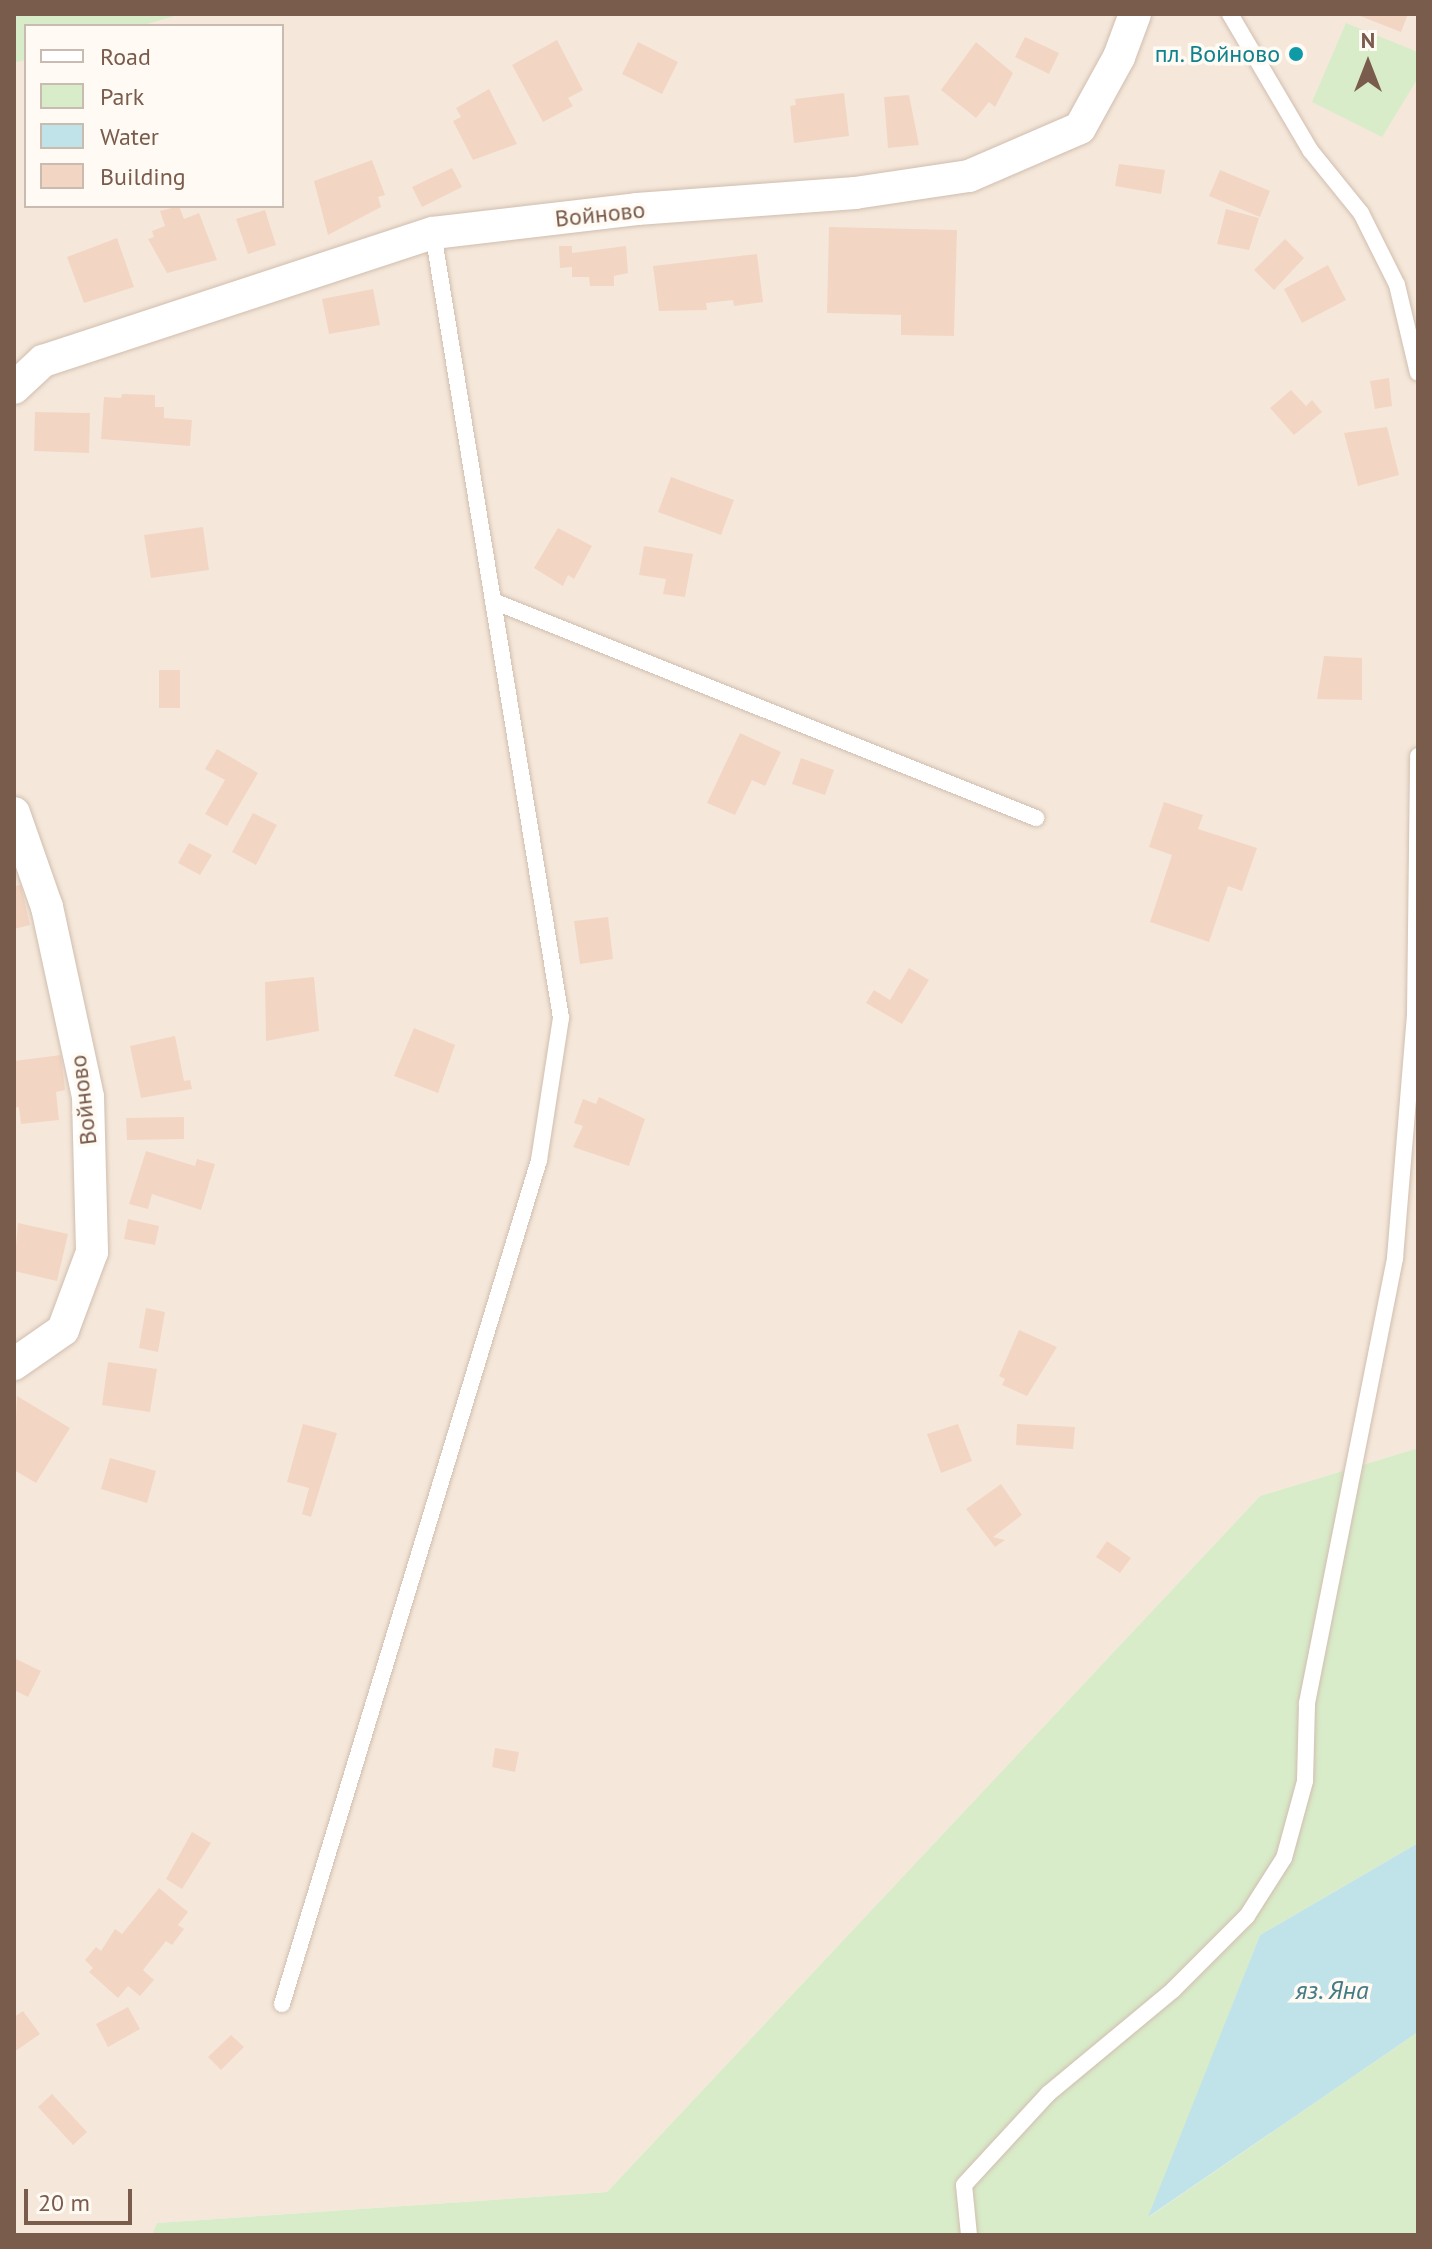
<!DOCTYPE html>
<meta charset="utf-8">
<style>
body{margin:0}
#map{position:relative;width:1432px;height:2249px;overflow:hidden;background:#fdf6ec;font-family:"PT Sans",sans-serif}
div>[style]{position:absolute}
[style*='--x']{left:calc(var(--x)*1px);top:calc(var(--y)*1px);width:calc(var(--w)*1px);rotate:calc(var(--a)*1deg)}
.residential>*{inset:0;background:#f5e8da}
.green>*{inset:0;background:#d8ecc9}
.water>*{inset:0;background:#bfe3e8}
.building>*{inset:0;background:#f3d5c3}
.roads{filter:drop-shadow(0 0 2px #d1beb0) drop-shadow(0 0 2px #d1beb0)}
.service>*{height:16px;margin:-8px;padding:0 8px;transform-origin:8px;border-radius:8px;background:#fff}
.minor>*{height:32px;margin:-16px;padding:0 16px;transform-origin:16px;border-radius:16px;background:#fff}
.dots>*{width:22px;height:22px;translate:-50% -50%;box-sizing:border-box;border:4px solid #fffaf3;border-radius:50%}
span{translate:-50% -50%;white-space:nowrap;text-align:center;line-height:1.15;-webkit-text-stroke:7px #fffaf3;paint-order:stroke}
.culture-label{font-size:24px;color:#0d838f}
.right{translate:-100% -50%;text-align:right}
.street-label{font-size:24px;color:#7a5c4d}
.water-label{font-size:26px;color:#437c86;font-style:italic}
.frame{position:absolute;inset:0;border:16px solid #7a5c4d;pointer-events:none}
.legend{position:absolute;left:24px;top:24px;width:260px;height:184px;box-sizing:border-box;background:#fffaf3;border:2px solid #cabbb1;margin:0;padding:10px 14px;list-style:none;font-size:24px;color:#7a5c4d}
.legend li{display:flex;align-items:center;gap:16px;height:40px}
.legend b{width:40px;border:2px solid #cabbb1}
.north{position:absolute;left:1328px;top:24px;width:80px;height:80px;-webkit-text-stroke:6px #fffaf3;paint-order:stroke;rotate:0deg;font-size:22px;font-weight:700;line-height:32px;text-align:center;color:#7a5c4d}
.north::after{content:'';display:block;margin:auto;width:28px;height:36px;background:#7a5c4d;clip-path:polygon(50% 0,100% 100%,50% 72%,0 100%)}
.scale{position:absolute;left:24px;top:2189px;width:108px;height:36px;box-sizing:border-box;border:4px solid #7a5c4d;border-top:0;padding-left:10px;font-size:24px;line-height:28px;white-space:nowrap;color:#7a5c4d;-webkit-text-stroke:6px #fffaf3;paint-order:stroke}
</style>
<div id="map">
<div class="residential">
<i style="clip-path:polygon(182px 14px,1418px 14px,1418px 1448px,1260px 1496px,607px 2192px,158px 2223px,152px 2235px,14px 2235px,14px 63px,26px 60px,26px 206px,282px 206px,282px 26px,141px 26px)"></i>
</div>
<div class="green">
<i style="clip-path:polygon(14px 14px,182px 14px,141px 26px,26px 26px,26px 60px,14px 63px)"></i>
<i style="clip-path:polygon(1346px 23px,1418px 52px,1418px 78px,1382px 137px,1312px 102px)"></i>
<i style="clip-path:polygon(1418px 1448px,1418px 1843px,1260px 1935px,1150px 2216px,1418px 2032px,1418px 2235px,152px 2235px,157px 2223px,607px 2192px,1260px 1496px)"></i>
</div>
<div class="water">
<i style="clip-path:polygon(1418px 1843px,1418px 2032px,1148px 2217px,1260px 1935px)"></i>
</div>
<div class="building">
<i style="clip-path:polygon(1355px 14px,1408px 14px,1401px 32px)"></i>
<i style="clip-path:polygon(1025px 37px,1059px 53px,1049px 74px,1015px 57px)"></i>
<i style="clip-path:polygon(557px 40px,583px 90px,568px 98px,573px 106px,543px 122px,512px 65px)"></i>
<i style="clip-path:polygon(638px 42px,678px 62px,662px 94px,622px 74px)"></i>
<i style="clip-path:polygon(976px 42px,1013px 73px,995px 107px,989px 102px,976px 118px,941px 90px)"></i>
<i style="clip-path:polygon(489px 89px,517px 144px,473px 160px,453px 121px,461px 117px,456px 108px)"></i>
<i style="clip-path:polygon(844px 93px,849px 136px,794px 143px,790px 106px,796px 105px,795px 99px)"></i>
<i style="clip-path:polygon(909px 95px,919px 145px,888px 148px,884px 97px)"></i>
<i style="clip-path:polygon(372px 160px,385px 195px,378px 197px,381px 207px,328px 235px,314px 181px)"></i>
<i style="clip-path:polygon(1119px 164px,1165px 170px,1161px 194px,1115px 186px)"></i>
<i style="clip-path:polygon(452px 168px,462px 187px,422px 207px,412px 187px)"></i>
<i style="clip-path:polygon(1220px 170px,1270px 191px,1260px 217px,1209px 196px)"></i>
<i style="clip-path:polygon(179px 206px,184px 219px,199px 213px,217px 260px,167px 273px,148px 239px,154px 237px,152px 231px,165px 226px,160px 211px)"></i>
<i style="clip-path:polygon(1226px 209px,1259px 218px,1249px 250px,1217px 244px)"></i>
<i style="clip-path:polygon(265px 210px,276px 245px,248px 254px,236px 219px)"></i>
<i style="clip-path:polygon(829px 227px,957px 230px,954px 336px,901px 335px,901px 315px,827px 313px)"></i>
<i style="clip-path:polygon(117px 238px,134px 287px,84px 303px,67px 257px)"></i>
<i style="clip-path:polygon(1285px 239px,1304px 258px,1274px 290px,1254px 270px)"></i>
<i style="clip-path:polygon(559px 246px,572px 246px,572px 253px,626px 246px,628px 273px,614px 276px,614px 286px,590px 286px,589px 277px,572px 277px,572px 267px,560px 268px)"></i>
<i style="clip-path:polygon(757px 254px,763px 302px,734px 306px,733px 300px,706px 303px,707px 310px,659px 311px,653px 266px)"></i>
<i style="clip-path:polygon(1328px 265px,1346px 300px,1302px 323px,1284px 289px)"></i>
<i style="clip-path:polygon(373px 289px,380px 325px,329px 334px,322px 299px)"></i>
<i style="clip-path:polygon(1389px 378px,1392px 406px,1375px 409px,1370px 381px)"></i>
<i style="clip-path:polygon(1291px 390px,1306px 406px,1312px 400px,1322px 412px,1294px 435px,1270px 408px)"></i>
<i style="clip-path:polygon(122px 394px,155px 395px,155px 407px,164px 407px,164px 418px,192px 420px,190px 446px,101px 439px,104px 397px,121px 398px)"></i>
<i style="clip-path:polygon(35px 412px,90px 413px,89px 453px,34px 451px)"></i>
<i style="clip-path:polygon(1387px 427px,1399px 475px,1358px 486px,1344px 433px)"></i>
<i style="clip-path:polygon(671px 477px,734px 500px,721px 535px,658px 512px)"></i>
<i style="clip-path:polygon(203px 527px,209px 570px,151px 578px,144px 535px)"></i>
<i style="clip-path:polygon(558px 528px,592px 546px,574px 579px,568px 575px,563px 586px,534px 568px)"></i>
<i style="clip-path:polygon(644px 546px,693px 554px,685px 597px,663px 594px,666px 579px,639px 575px)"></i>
<i style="clip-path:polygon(1324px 656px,1362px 658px,1362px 700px,1317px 699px)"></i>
<i style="clip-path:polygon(159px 670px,180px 670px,180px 708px,159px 708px)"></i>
<i style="clip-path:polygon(740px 733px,781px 752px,765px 786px,752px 780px,735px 815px,707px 803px)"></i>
<i style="clip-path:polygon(217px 749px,258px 773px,227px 826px,205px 814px,225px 780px,205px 769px)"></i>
<i style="clip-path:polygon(801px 758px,834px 770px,825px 795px,792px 784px)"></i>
<i style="clip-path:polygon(1164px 802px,1203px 815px,1198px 829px,1257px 848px,1242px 891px,1228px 886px,1209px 942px,1150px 922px,1172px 855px,1149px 847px)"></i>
<i style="clip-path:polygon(253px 813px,277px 825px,256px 865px,232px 852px)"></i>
<i style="clip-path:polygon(189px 843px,212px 855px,200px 875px,178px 863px)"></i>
<i style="clip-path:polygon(21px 885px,30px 925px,14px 929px,14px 886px)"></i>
<i style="clip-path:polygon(608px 917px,613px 959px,580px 964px,574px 921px)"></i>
<i style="clip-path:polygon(909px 968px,929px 980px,902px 1024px,866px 1003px,874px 990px,890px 1000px)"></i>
<i style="clip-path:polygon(314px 977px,319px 1031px,266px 1041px,265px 982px)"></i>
<i style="clip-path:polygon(414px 1028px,455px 1045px,438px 1093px,394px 1076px)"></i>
<i style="clip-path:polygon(175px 1036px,184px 1081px,190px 1080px,192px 1089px,141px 1098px,130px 1046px)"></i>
<i style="clip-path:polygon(61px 1055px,65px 1090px,56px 1092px,59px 1120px,21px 1124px,19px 1107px,14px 1108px,14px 1061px)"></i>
<i style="clip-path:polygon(599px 1097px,645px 1119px,629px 1166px,573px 1147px,583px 1126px,574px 1123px,583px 1099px,596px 1104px)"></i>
<i style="clip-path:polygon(184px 1117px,184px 1139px,127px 1140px,126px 1118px)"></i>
<i style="clip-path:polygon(146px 1151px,195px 1166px,197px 1159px,215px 1164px,201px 1210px,152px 1194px,148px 1209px,129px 1204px)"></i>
<i style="clip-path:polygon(128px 1219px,159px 1226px,155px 1245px,124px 1239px)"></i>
<i style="clip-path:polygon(18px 1223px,68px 1234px,57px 1281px,14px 1271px)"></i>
<i style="clip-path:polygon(146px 1308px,165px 1312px,158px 1352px,139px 1348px)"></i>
<i style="clip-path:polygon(1019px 1330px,1057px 1347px,1027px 1396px,1002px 1385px,1005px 1379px,999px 1376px)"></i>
<i style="clip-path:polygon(108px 1362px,157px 1369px,150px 1412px,102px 1405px)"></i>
<i style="clip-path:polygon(17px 1396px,70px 1428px,36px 1483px,14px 1470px)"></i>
<i style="clip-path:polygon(303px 1424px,337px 1433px,311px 1517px,302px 1514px,309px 1488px,287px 1482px)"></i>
<i style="clip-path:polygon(958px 1424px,972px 1461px,941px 1473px,927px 1434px)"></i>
<i style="clip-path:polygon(1017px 1424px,1075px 1427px,1073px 1449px,1016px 1445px)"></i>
<i style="clip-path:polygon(110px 1458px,156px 1471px,147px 1503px,101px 1489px)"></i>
<i style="clip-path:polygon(1001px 1484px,1022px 1515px,993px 1537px,1005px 1540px,995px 1547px,966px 1509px)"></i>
<i style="clip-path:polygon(1107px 1541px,1131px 1558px,1120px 1573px,1096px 1557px)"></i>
<i style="clip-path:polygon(14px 1658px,41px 1671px,28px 1697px,14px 1690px)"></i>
<i style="clip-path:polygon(495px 1748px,519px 1752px,515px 1772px,492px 1767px)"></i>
<i style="clip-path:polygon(192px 1832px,211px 1843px,182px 1889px,166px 1879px)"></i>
<i style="clip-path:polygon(159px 1888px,188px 1912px,178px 1925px,184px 1929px,172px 1945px,166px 1941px,143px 1970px,154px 1980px,140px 1996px,128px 1986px,118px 1998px,89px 1972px,93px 1968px,85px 1960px,96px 1947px,101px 1951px,115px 1929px,122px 1934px)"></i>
<i style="clip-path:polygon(128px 2007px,140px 2029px,108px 2047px,96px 2024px)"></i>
<i style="clip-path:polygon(23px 2011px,40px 2034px,14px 2052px,14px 2017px)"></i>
<i style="clip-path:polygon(231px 2035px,244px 2047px,221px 2070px,208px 2057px)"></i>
<i style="clip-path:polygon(52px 2094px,87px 2132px,73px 2145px,38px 2107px)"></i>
</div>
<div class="roads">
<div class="service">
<i style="--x:1230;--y:14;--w:158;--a:59.5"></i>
<i style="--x:1310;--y:150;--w:81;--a:51"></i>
<i style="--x:1361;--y:213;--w:80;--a:63.4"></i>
<i style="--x:1397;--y:285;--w:90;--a:76.6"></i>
<i style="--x:493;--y:601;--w:585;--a:21.78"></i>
<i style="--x:282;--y:2004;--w:882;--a:-73.06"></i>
<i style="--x:539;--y:1160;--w:144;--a:-81.2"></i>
<i style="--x:561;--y:1018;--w:795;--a:-99.26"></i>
<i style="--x:969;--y:2235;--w:50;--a:-95.7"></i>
<i style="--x:964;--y:2185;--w:125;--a:-47.3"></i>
<i style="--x:1049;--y:2093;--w:161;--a:-39.7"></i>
<i style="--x:1173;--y:1990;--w:105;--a:-45"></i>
<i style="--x:1247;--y:1916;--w:69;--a:-57.5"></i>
<i style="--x:1284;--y:1858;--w:80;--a:-74.7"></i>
<i style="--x:1305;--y:1781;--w:78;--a:-88.5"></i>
<i style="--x:1307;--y:1703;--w:454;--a:-78.8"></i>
<i style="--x:1395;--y:1258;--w:246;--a:-85.3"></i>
<i style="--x:1415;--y:1013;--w:257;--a:-89.3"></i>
</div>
<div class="minor">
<i style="--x:14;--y:388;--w:40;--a:-43"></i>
<i style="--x:43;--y:361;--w:410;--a:-18.2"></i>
<i style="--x:433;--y:233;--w:205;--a:-6.7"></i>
<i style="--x:637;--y:209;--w:219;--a:-4.2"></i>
<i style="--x:855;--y:193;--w:115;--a:-8.5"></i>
<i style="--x:969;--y:176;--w:121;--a:-23.4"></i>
<i style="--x:1080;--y:128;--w:81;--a:-61.2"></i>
<i style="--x:1119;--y:57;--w:46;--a:-69.6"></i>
<i style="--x:14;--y:813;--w:100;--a:70.7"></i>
<i style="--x:47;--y:907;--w:194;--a:77.8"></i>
<i style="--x:88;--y:1097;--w:155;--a:88.5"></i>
<i style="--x:92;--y:1252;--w:83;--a:110.4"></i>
<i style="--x:63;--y:1330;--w:60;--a:145.2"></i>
</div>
</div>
<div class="dots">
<i style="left:1296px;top:54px;background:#0f9aa8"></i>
</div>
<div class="culture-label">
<span class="right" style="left:1280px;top:54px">пл. Войново</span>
</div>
<div class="street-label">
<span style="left:600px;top:214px;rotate:-6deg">Войново</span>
<span style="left:83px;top:1100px;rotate:-97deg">Войново</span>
</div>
<div class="water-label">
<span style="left:1332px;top:1990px">яз. Яна</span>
</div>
<div class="frame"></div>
<ul class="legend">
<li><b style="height:10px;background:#fff"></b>Road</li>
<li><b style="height:22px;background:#d8ecc9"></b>Park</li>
<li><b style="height:22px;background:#bfe3e8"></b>Water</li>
<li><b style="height:22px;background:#f3d5c3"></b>Building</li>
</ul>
<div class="north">N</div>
<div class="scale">20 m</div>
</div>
